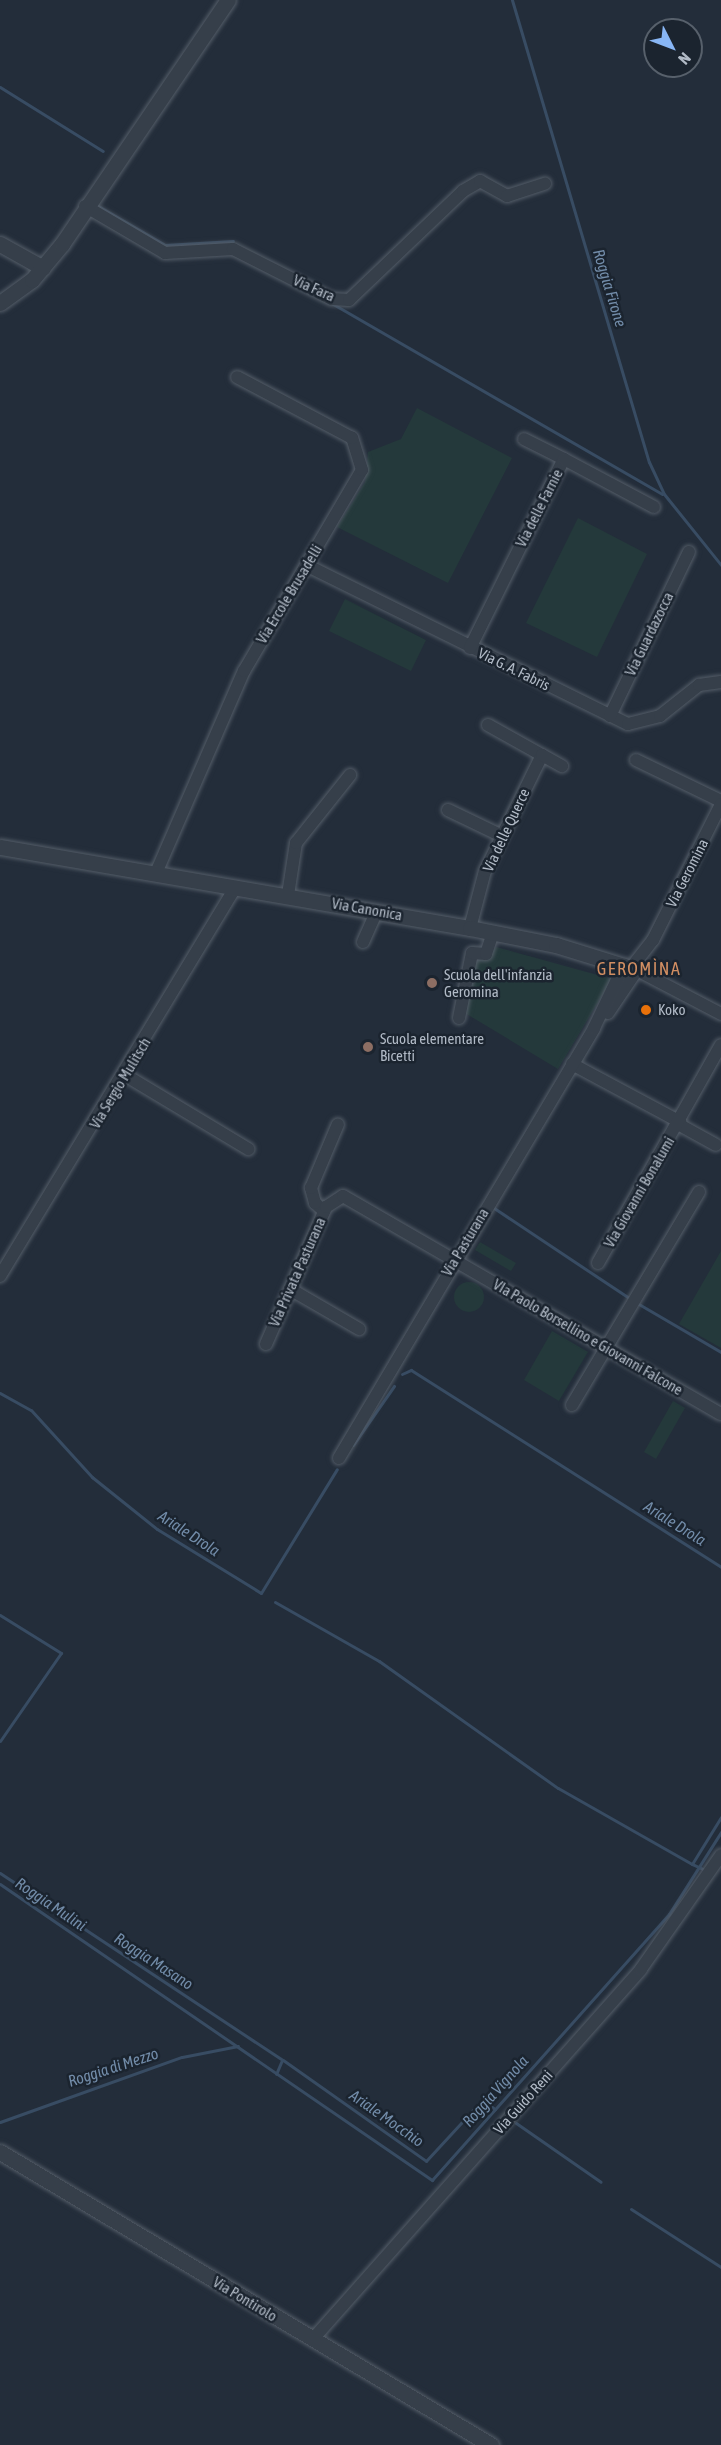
<!DOCTYPE html>
<meta charset="utf-8">
<style>
body{margin:0}
#map{position:relative;width:721px;height:2445px;overflow:hidden;background:#232d3a;font-family:"Asap Condensed",sans-serif}
div>[style]{position:absolute}
[style*='--x']{left:calc(var(--x)*1px);top:calc(var(--y)*1px);width:calc(var(--w)*1px);rotate:calc(var(--a)*1deg)}
.green>*{inset:0;background:#24393b}
.round{border-radius:50%}
.stream>*{height:3px;margin:-1.5px;padding:0 1.5px;transform-origin:1.5px;border-radius:1.5px;background:#384c63}
.roads{filter:drop-shadow(0 0 2px #545d68) drop-shadow(0 0 2px #545d68)}
.minor>*{height:12px;margin:-6px;padding:0 6px;transform-origin:6px;border-radius:6px;background:#363f4a}
.tertiary>*{height:15px;margin:-7.5px;padding:0 7.5px;transform-origin:7.5px;border-radius:7.5px;background:#363f4a}
.dots>*{width:16px;height:16px;translate:-50% -50%;box-sizing:border-box;border:3px solid #1b242f;border-radius:50%}
span{translate:-50% -50%;white-space:nowrap;text-align:center;line-height:1.15;-webkit-text-stroke:5px #1b242f;paint-order:stroke}
.street-label{font-size:15px;color:#b1bac6}
.poi-label{font-size:15px;color:#b1bac6}
.left{translate:0 -50%;text-align:left}
.water-label{font-size:16px;color:#728ca9;font-style:italic}
.quarter-label{font-size:18px;color:#d18e62;letter-spacing:1.5px}
.north{position:absolute;left:643px;top:18px;width:60px;height:60px;box-sizing:border-box;background:#1b242f;border:2px solid #57606b;border-radius:50%;rotate:132deg;font-size:16px;font-weight:700;line-height:24px;text-align:center;color:#b1bac6}
.north::after{content:'';display:block;margin:auto;width:21px;height:27px;background:#88b6f5;clip-path:polygon(50% 0,100% 100%,50% 72%,0 100%)}
</style>
<div id="map">
<div class="green">
<i style="clip-path:polygon(417px 408px,512px 458px,448px 583px,337px 527px,365px 482px,368px 452px,401px 439px)"></i>
<i style="clip-path:polygon(578px 518px,647px 554px,597px 657px,526px 623px)"></i>
<i style="clip-path:polygon(345px 599px,426px 640px,411px 671px,329px 631px)"></i>
<i style="clip-path:polygon(496px 947px,612px 979px,558px 1069px,465px 1013px,476px 958px,489px 957px)"></i>
<i style="clip-path:polygon(480px 1242px,516px 1263px,511px 1271px,475px 1250px)"></i>
<i style="clip-path:polygon(721px 1251px,721px 1348px,679px 1324px)"></i>
<i class="round" style="left:454px;top:1282px;width:30px;height:30px"></i>
<i style="clip-path:polygon(552px 1331px,588px 1352px,559px 1401px,524px 1380px)"></i>
<i style="clip-path:polygon(673px 1401px,685px 1408px,656px 1459px,644px 1452px)"></i>
</div>
<div class="stream">
<i style="--x:512;--y:0;--w:482;--a:73.5"></i>
<i style="--x:649;--y:462;--w:35;--a:65"></i>
<i style="--x:664;--y:494;--w:91;--a:51.2"></i>
<i style="--x:0;--y:87;--w:121;--a:31.9"></i>
<i style="--x:98;--y:206;--w:78;--a:30.2"></i>
<i style="--x:165;--y:245;--w:68;--a:-3.4"></i>
<i style="--x:333;--y:304;--w:380;--a:30"></i>
<i style="--x:494;--y:1208;--w:166;--a:33.7"></i>
<i style="--x:637;--y:1303;--w:97;--a:30.3"></i>
<i style="--x:402;--y:1374;--w:10;--a:-24"></i>
<i style="--x:411;--y:1370;--w:367;--a:32.4"></i>
<i style="--x:0;--y:1393;--w:35;--a:29"></i>
<i style="--x:31;--y:1410;--w:91;--a:47.7"></i>
<i style="--x:92;--y:1477;--w:83;--a:38.7"></i>
<i style="--x:157;--y:1529;--w:122;--a:31.6"></i>
<i style="--x:261;--y:1593;--w:145;--a:-58.5"></i>
<i style="--x:353;--y:1445;--w:72;--a:-55.2"></i>
<i style="--x:275;--y:1602;--w:120;--a:29.6"></i>
<i style="--x:379;--y:1661;--w:219;--a:35.4"></i>
<i style="--x:558;--y:1788;--w:154;--a:29.6"></i>
<i style="--x:0;--y:1615;--w:72;--a:31.9"></i>
<i style="--x:61;--y:1653;--w:107;--a:124.7"></i>
<i style="--x:705;--y:1870;--w:14;--a:-155"></i>
<i style="--x:692;--y:1864;--w:55;--a:-58.3"></i>
<i style="--x:0;--y:1873;--w:338;--a:33.5"></i>
<i style="--x:282;--y:2060;--w:15;--a:113"></i>
<i style="--x:0;--y:1884;--w:524;--a:34.42"></i>
<i style="--x:432;--y:2180;--w:356;--a:-48.3"></i>
<i style="--x:669;--y:1914;--w:97;--a:-57.6"></i>
<i style="--x:283;--y:2060;--w:175;--a:35.2"></i>
<i style="--x:426;--y:2161;--w:83;--a:-47.4"></i>
<i style="--x:482;--y:2100;--w:16;--a:35"></i>
<i style="--x:0;--y:2122;--w:193;--a:-19.7"></i>
<i style="--x:182;--y:2057;--w:57;--a:-11.1"></i>
<i style="--x:516;--y:2123;--w:103;--a:34.8"></i>
<i style="--x:631;--y:2209;--w:107;--a:32.8"></i>
</div>
<div class="roads">
<div class="minor">
<i style="--x:85;--y:206;--w:93;--a:30.4"></i>
<i style="--x:165;--y:253;--w:68;--a:-3.4"></i>
<i style="--x:233;--y:249;--w:111;--a:26.8"></i>
<i style="--x:332;--y:299;--w:17;--a:3"></i>
<i style="--x:349;--y:300;--w:158;--a:-43.7"></i>
<i style="--x:463;--y:191;--w:20;--a:-30"></i>
<i style="--x:480;--y:181;--w:31;--a:29"></i>
<i style="--x:507;--y:196;--w:40;--a:-18"></i>
<i style="--x:524;--y:439;--w:45;--a:26.6"></i>
<i style="--x:306;--y:565;--w:359;--a:26.3"></i>
<i style="--x:628;--y:724;--w:33;--a:-14"></i>
<i style="--x:660;--y:716;--w:50;--a:-38.5"></i>
<i style="--x:699;--y:685;--w:22;--a:-8"></i>
<i style="--x:470;--y:648;--w:211;--a:-63.6"></i>
<i style="--x:564;--y:459;--w:102;--a:28.1"></i>
<i style="--x:610;--y:716;--w:182;--a:-64.3"></i>
<i style="--x:488;--y:725;--w:62;--a:29.1"></i>
<i style="--x:636;--y:760;--w:94;--a:25.8"></i>
<i style="--x:448;--y:810;--w:60;--a:25.7"></i>
<i style="--x:156;--y:873;--w:220;--a:-66.5"></i>
<i style="--x:244;--y:671;--w:233;--a:-59.6"></i>
<i style="--x:362;--y:470;--w:34;--a:-107"></i>
<i style="--x:352;--y:438;--w:130;--a:-152.1"></i>
<i style="--x:288;--y:895;--w:53;--a:-81.3"></i>
<i style="--x:296;--y:843;--w:87;--a:-51.5"></i>
<i style="--x:470;--y:928;--w:59;--a:-75.3"></i>
<i style="--x:485;--y:871;--w:129;--a:-63.8"></i>
<i style="--x:542;--y:755;--w:23;--a:29"></i>
<i style="--x:363;--y:942;--w:34;--a:-66"></i>
<i style="--x:631;--y:968;--w:36;--a:-52"></i>
<i style="--x:653;--y:940;--w:152;--a:-63.4"></i>
<i style="--x:608;--y:1013;--w:52;--a:-56"></i>
<i style="--x:637;--y:970;--w:95;--a:27.6"></i>
<i style="--x:459;--y:1018;--w:66;--a:-78.7"></i>
<i style="--x:472;--y:953;--w:14;--a:4"></i>
<i style="--x:486;--y:954;--w:22;--a:-72"></i>
<i style="--x:572;--y:1064;--w:123;--a:28.2"></i>
<i style="--x:125;--y:1075;--w:144;--a:31"></i>
<i style="--x:678;--y:1124;--w:43;--a:28.9"></i>
<i style="--x:324;--y:1211;--w:12;--a:-138"></i>
<i style="--x:315;--y:1203;--w:16;--a:-105"></i>
<i style="--x:311;--y:1188;--w:69;--a:-67.1"></i>
<i style="--x:598;--y:1263;--w:250;--a:-60.6"></i>
<i style="--x:0;--y:1276;--w:455;--a:-58.8"></i>
<i style="--x:290;--y:1289;--w:80;--a:30.1"></i>
<i style="--x:266;--y:1344;--w:150;--a:-66.3"></i>
<i style="--x:326;--y:1207;--w:20;--a:-33"></i>
<i style="--x:343;--y:1196;--w:436;--a:30"></i>
<i style="--x:572;--y:1405;--w:248;--a:-59.2"></i>
<i style="--x:339;--y:1458;--w:500;--a:-59.3"></i>
<i style="--x:594;--y:1028;--w:70;--a:-64.5"></i>
<i style="--x:313;--y:2339;--w:494;--a:-48.4"></i>
<i style="--x:641;--y:1969;--w:139;--a:-54.9"></i>
</div>
<div class="tertiary">
<i style="--x:0;--y:244;--w:49;--a:29.2"></i>
<i style="--x:0;--y:303;--w:39;--a:-36"></i>
<i style="--x:32;--y:280;--w:47;--a:-50.2"></i>
<i style="--x:62;--y:244;--w:295;--a:-55.8"></i>
<i style="--x:0;--y:847;--w:477;--a:9.8"></i>
<i style="--x:470;--y:928;--w:88;--a:11.2"></i>
<i style="--x:556;--y:945;--w:85;--a:17.2"></i>
<i style="--x:0;--y:2152;--w:572;--a:30.83"></i>
</div>
</div>
<div class="dots">
<i style="left:432px;top:983px;background:#8d6e63"></i>
<i style="left:646px;top:1010px;background:#e8710a"></i>
<i style="left:368px;top:1047px;background:#8d6e63"></i>
</div>
<div class="street-label">
<span style="left:314px;top:288px;rotate:24deg">Via Fara</span>
<span style="left:539px;top:508px;rotate:-63deg">Via delle Farnie</span>
<span style="left:289px;top:594px;rotate:-59deg">Via Ercole Brusadelli</span>
<span style="left:649px;top:634px;rotate:-64deg">Via Guardazocca</span>
<span style="left:514px;top:669px;rotate:26deg">Via G. A. Fabris</span>
<span style="left:506px;top:830px;rotate:-65deg">Via delle Querce</span>
<span style="left:687px;top:873px;rotate:-63deg">Via Geromina</span>
<span style="left:367px;top:909px;rotate:10deg">Via Canonica</span>
<span style="left:120px;top:1083px;rotate:-59deg">Via Sergio Mulitsch</span>
<span style="left:639px;top:1192px;rotate:-60deg">Via Giovanni Bonalumi</span>
<span style="left:465px;top:1242px;rotate:-59deg">Via Pasturana</span>
<span style="left:297px;top:1272px;rotate:-66deg">Via Privata Pasturana</span>
<span style="left:588px;top:1337px;rotate:30deg">VIa Paolo Borsellino e Giovanni Falcone</span>
<span style="left:523px;top:2102px;rotate:-48deg">Via Guido Reni</span>
<span style="left:245px;top:2299px;rotate:31deg">Via Pontirolo</span>
</div>
<div class="poi-label">
<span class="left" style="left:444px;top:983px">Scuola dell'infanzia<br>Geromina</span>
<span class="left" style="left:658px;top:1010px">Koko</span>
<span class="left" style="left:380px;top:1047px">Scuola elementare<br>Bicetti</span>
</div>
<div class="water-label">
<span style="left:610px;top:288px;rotate:73deg">Roggia Firone</span>
<span style="left:675px;top:1523px;rotate:32deg">Ariale Drola</span>
<span style="left:189px;top:1533px;rotate:33deg">Ariale Drola</span>
<span style="left:51px;top:1904px;rotate:34deg">Roggia Mulini</span>
<span style="left:154px;top:1961px;rotate:33deg">Roggia Masano</span>
<span style="left:113px;top:2067px;rotate:-18deg">Roggia di Mezzo</span>
<span style="left:495px;top:2091px;rotate:-48deg">Roggia Vignola</span>
<span style="left:387px;top:2118px;rotate:35deg">Ariale Mocchio</span>
</div>
<div class="quarter-label">
<span style="left:639px;top:969px">GEROMÌNA</span>
</div>
<div class="north">N</div>
</div>
